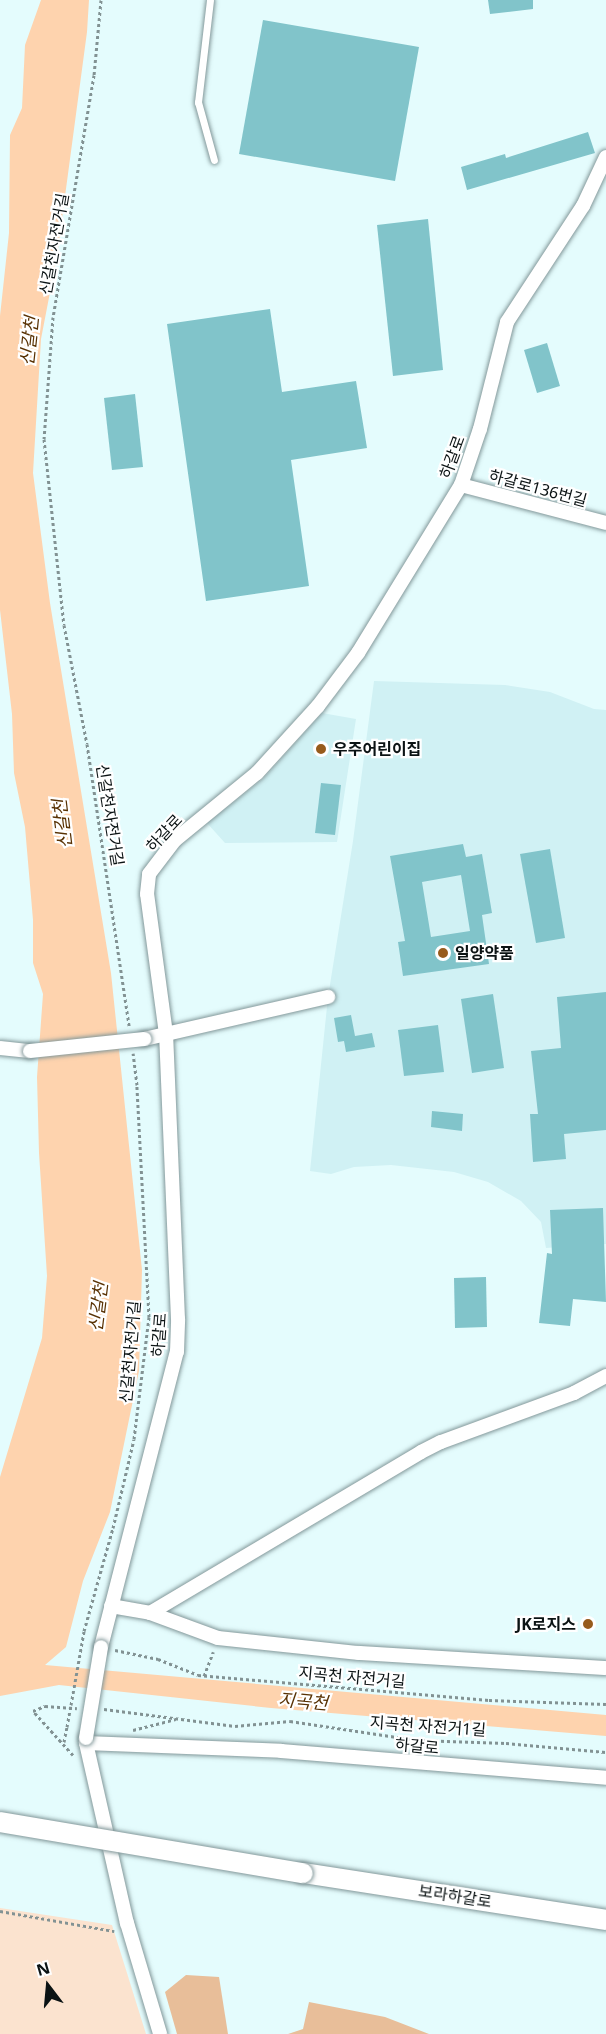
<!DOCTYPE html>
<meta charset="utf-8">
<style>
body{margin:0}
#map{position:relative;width:606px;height:2034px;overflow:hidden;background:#e4fcfd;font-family:"Noto Sans","Noto Sans KR",sans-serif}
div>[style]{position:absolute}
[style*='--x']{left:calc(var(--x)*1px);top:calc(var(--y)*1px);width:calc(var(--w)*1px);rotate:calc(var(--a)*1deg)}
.built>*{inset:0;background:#d0f1f4}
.green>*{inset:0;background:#fbe3cf}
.forest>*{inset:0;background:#e8be99}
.water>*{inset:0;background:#fed3ae}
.building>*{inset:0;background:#81c4ca}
.path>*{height:3px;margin-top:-1.5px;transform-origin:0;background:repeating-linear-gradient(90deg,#829293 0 3px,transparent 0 6px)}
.roads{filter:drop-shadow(0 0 2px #83989a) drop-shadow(0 0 2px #83989a)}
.service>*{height:7px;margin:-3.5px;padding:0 3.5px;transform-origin:3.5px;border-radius:3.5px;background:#fff}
.minor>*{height:14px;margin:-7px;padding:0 7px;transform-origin:7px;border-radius:7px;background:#fff}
.secondary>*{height:20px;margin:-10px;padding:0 10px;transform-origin:10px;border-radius:10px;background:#fff}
.path-bridge>*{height:3px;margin-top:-1.5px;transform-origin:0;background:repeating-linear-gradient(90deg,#829293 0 3px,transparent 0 6px)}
.bridges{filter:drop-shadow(0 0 2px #83989a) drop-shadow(0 0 2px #83989a)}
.minor-bridge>*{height:14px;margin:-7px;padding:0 7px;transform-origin:7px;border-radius:7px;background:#fff}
.secondary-bridge>*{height:20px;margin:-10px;padding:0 10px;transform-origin:10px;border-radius:10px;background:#fff}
.dots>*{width:16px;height:16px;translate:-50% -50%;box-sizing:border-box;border:3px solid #fff;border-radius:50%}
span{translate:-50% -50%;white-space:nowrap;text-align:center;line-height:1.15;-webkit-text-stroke:4.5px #fff;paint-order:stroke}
.street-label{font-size:16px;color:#0b1314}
.poi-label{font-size:16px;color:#0b1314;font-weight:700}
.left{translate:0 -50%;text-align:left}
.right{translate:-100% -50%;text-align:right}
.water-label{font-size:18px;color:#593204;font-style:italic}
.north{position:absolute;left:18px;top:1956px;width:60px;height:60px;-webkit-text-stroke:4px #fff;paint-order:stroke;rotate:344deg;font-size:16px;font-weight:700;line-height:24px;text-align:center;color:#0b1314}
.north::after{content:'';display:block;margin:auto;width:21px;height:27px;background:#0b1314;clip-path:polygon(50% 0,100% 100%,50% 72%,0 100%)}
</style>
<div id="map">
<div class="built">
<i style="clip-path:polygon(374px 681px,505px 685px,550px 692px,594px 709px,606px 710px,606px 1244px,546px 1248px,541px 1222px,521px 1201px,488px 1182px,454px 1172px,391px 1165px,354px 1167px,331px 1174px,310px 1171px,328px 997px,353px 841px)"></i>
<i style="clip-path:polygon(322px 713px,356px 719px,337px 842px,225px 843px,207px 823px,263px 779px)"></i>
</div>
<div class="green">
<i style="clip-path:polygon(0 1908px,112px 1925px,146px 2034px,0 2034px)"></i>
</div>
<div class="forest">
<i style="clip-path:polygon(186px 1975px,219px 1977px,228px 2034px,177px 2034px,165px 1992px)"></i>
<i style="clip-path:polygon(309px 2002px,385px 2017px,429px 2034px,288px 2034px,303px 2029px)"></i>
</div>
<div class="water">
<i style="clip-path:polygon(41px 0,89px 0,87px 32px,57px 256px,41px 339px,33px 473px,50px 603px,111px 973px,142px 1270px,139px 1371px,110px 1512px,83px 1581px,66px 1647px,45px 1665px,606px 1715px,606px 1736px,271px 1708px,59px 1685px,0 1696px,0 1477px,42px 1338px,47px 1276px,39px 1153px,37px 1077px,43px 994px,33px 963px,33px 920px,25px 827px,14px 773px,12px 714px,0 610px,0 316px,9px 233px,10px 135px,22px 108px,25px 45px)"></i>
</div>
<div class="building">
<i style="clip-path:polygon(488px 0,533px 0,533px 9px,490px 14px)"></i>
<i style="clip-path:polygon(263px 20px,419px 47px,395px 181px,239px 154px)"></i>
<i style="clip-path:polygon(588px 132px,595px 153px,467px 190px,461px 167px,505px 154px,506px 158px)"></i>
<i style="clip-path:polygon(428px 219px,443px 370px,393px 376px,377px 225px)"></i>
<i style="clip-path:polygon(270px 309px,282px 392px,356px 381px,367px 448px,291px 460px,309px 586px,206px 601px,167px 324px)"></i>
<i style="clip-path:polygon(547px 343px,560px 386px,537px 393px,524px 350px)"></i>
<i style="clip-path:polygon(135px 394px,143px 467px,112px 470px,104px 398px)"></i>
<i style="clip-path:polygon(321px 783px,341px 785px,335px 835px,315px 833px)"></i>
<i style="clip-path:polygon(evenodd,463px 844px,466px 857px,482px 854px,492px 913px,482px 915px,489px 964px,403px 976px,398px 942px,405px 941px,390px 856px,463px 844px,461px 875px,470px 931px,431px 937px,422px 882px,461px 875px)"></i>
<i style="clip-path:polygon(550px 849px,565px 938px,536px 943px,520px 854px)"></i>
<i style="clip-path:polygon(606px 992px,606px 1130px,564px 1134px,566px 1159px,533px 1162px,530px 1114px,538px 1114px,531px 1051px,561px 1048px,557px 997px)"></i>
<i style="clip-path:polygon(493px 994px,504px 1068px,472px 1073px,461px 999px)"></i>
<i style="clip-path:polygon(351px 1015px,355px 1036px,372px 1033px,375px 1047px,346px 1052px,344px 1041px,338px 1042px,334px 1018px)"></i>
<i style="clip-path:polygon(438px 1025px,444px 1072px,404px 1076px,398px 1030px)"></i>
<i style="clip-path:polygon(432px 1111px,463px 1114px,462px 1131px,431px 1127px)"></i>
<i style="clip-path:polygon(603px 1208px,606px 1302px,573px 1299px,570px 1326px,539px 1323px,547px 1253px,552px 1254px,550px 1210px)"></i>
<i style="clip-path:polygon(486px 1277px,487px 1327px,455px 1328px,454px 1278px)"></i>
</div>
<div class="path">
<i style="--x:101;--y:0;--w:75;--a:95.3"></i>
<i style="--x:94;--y:75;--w:245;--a:99.6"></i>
<i style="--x:53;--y:317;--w:122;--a:94.2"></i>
<i style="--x:44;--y:439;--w:187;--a:83.9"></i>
<i style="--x:64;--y:625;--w:121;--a:79.1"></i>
<i style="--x:87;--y:744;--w:285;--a:81.5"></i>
<i style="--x:115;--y:1650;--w:44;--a:11.8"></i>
<i style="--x:158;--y:1659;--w:43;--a:21.8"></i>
<i style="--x:198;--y:1675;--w:292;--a:4.9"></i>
<i style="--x:489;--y:1700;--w:117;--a:2"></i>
<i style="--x:204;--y:1676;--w:26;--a:-69"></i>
<i style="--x:71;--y:1705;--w:75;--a:-80"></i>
<i style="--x:84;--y:1631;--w:107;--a:-74.3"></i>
<i style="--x:113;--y:1528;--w:91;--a:-76.7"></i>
<i style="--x:134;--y:1439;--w:123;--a:-83"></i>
<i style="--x:149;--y:1317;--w:232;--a:-93"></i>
<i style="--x:137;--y:1085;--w:32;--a:-97"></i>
<i style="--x:104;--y:1709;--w:132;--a:7.4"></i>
<i style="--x:235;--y:1726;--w:55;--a:-5.2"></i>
<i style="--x:290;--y:1721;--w:128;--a:8.5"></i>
<i style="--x:417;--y:1740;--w:89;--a:1.9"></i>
<i style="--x:506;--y:1743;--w:100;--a:5.1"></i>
<i style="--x:133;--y:1730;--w:44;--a:-14.3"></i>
<i style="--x:64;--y:1742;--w:15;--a:-79"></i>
<i style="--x:73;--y:1755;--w:59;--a:-132.3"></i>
<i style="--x:33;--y:1711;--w:13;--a:-23"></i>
<i style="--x:45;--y:1706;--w:32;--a:4"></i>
<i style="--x:0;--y:1911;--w:116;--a:10"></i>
</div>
<div class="roads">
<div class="service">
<i style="--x:210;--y:0;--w:103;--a:96.7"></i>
<i style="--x:198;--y:102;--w:60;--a:74.6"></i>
</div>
<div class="minor">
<i style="--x:461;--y:485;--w:150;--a:14.7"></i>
<i style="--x:144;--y:1039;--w:189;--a:-12.9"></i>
<i style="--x:0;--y:1048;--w:30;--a:6"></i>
<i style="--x:111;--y:1606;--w:40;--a:10"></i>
<i style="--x:150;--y:1613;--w:72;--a:20.2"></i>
<i style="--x:218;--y:1638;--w:142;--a:6.1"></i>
<i style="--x:359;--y:1653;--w:247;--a:3.5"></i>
<i style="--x:150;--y:1613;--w:315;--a:-30.7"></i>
<i style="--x:421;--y:1452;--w:22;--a:-27"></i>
<i style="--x:441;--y:1442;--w:142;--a:-20.2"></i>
<i style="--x:574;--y:1393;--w:36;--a:-28"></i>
<i style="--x:101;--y:1647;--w:305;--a:-75.6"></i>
<i style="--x:177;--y:1352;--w:33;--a:-88"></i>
<i style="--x:178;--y:1319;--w:285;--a:-92.4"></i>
<i style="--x:166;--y:1034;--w:141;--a:-97.7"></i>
<i style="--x:147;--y:894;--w:20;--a:-84"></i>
<i style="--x:149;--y:874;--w:43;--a:-52.6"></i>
<i style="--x:175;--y:840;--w:106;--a:-39.3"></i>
<i style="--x:257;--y:773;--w:91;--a:-47.7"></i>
<i style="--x:318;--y:706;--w:66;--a:-53"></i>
<i style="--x:358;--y:653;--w:197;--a:-58.5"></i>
<i style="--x:461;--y:485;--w:59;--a:-71.3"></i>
<i style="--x:480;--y:429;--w:110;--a:-75.8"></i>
<i style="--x:507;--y:322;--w:139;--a:-56.8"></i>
<i style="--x:583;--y:206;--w:54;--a:-64.9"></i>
<i style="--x:86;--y:1738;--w:5;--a:90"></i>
<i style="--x:86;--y:1743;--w:195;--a:2.3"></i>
<i style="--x:281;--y:1751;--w:326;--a:4.7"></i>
<i style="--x:86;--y:1743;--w:185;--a:77.2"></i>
<i style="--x:127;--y:1923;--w:116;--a:73.4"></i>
</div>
<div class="secondary">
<i style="--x:303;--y:1873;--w:307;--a:8.8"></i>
</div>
</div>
<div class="path-bridge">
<i style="--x:67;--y:1727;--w:22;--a:-80"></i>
</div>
<div class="bridges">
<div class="minor-bridge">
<i style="--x:30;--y:1051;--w:115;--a:-6"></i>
<i style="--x:86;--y:1738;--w:92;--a:-80.6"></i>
</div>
<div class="secondary-bridge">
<i style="--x:0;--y:1822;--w:307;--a:9.6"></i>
</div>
</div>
<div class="dots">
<i style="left:321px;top:749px;background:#975b1c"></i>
<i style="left:443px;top:953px;background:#975b1c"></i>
<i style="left:588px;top:1624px;background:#975b1c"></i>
</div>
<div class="street-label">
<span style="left:54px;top:244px;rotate:-80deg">신갈천자전거길</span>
<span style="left:452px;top:457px;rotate:-70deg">하갈로</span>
<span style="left:538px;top:488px;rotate:15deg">하갈로136번길</span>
<span style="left:110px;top:815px;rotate:81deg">신갈천자전거길</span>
<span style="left:164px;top:833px;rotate:-47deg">하갈로</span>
<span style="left:159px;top:1335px;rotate:-86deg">하갈로</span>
<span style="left:130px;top:1352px;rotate:-85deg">신갈천자전거길</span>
<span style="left:352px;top:1677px;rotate:5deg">지곡천 자전거길</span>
<span style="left:428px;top:1726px;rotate:4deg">지곡천 자전거1길</span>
<span style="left:417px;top:1746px;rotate:5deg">하갈로</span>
<span style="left:455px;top:1896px;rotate:9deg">보라하갈로</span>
</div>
<div class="poi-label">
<span class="left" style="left:333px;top:749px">우주어린이집</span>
<span class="left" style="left:455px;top:953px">일양약품</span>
<span class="right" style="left:576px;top:1624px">JK로지스</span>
</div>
<div class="water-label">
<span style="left:29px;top:341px;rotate:-84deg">신갈천</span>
<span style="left:62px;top:824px;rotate:-97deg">신갈천</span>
<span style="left:98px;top:1307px;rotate:-83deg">신갈천</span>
<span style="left:303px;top:1701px;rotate:5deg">지곡천</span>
</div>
<div class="north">N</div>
</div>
